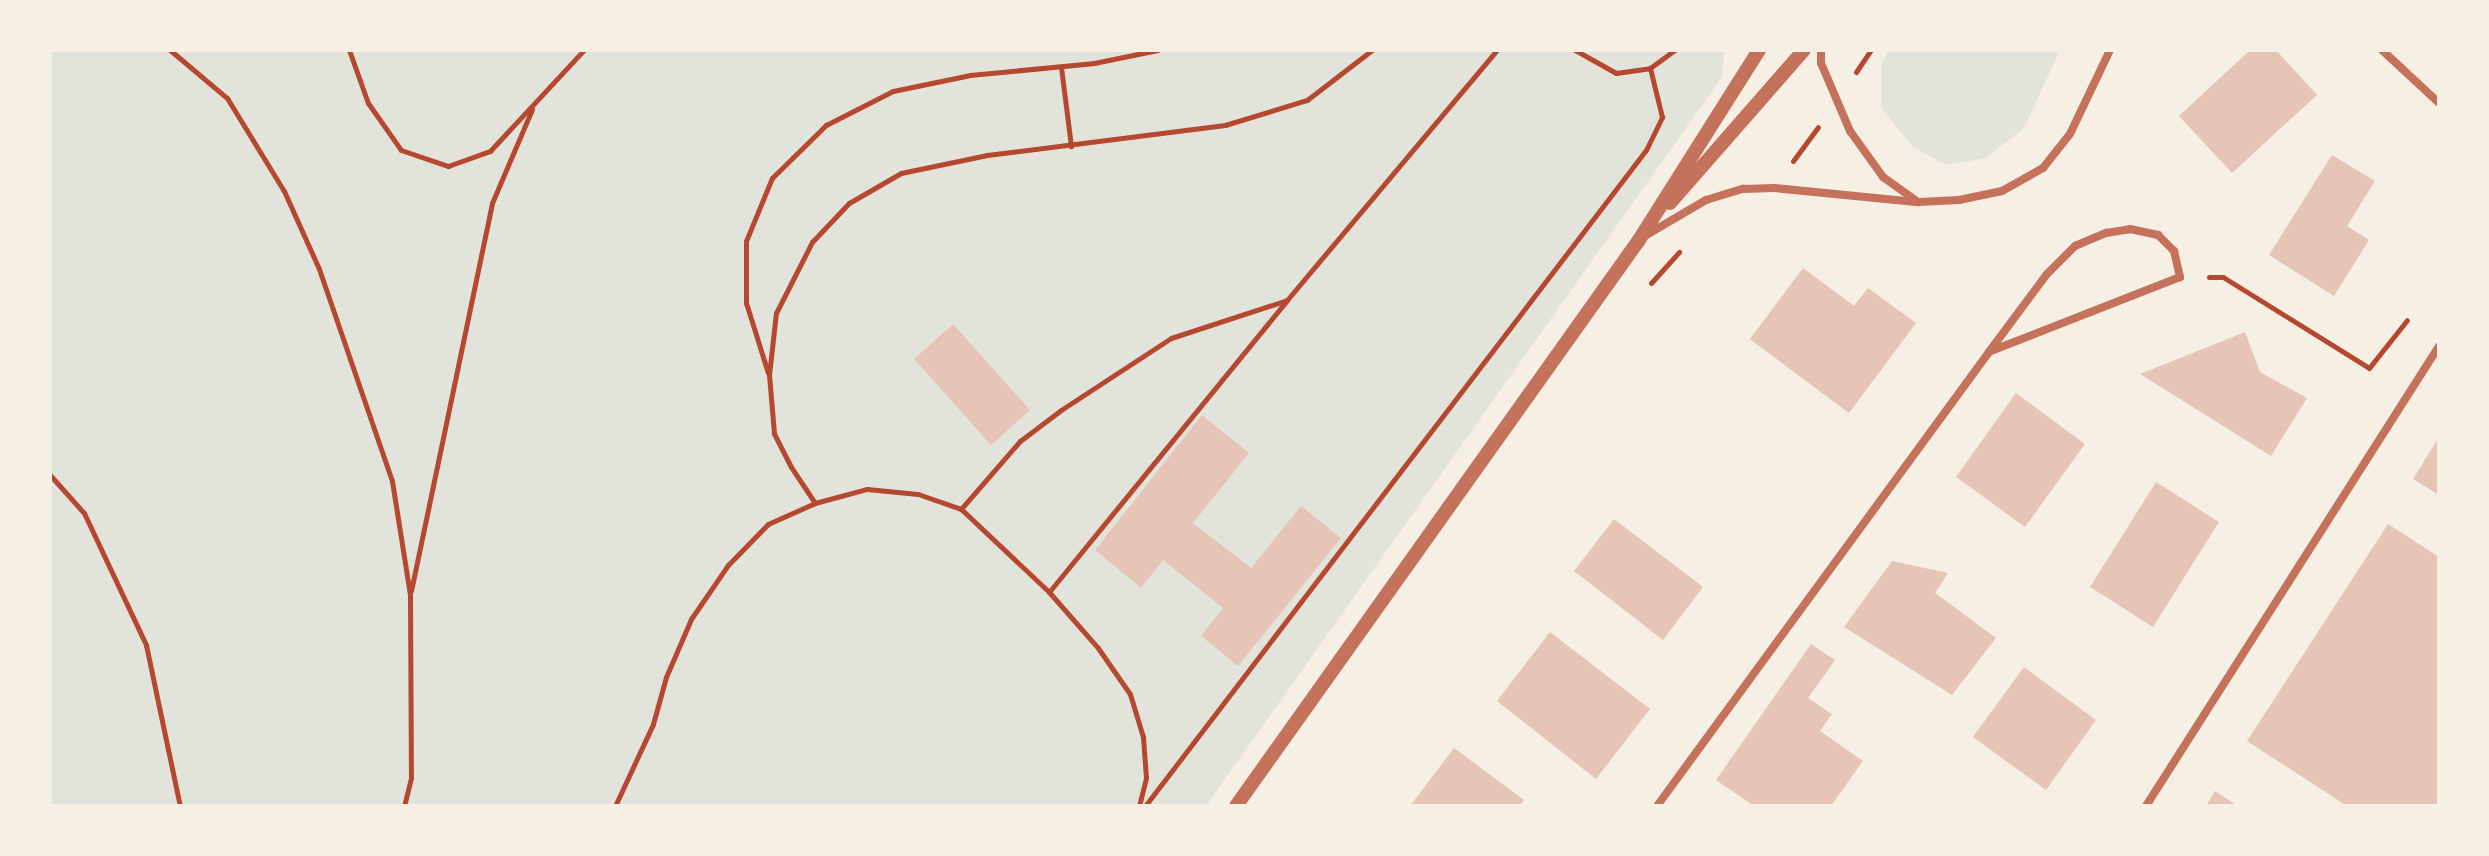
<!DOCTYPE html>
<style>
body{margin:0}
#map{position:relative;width:2489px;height:856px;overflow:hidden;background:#f6efe4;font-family:Poppins,sans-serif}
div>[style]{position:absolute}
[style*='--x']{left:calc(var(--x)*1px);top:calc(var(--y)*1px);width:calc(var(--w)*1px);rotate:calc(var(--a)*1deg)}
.green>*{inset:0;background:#e2e4dc}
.building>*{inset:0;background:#e6c5b7}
.path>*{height:5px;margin:-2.5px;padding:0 2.5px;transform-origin:2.5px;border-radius:2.5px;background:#b5482f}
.minor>*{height:8px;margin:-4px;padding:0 4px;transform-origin:4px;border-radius:4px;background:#c5725c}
.tertiary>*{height:14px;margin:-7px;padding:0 7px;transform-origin:7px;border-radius:7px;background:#c5725c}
span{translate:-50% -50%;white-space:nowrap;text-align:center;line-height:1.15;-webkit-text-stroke:8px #f6efe4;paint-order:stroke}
.frame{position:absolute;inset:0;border:52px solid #f6efe4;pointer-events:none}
</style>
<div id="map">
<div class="green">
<i style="clip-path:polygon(50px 50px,1724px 50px,1722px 77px,1206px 806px,50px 806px)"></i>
<i style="clip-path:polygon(1889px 50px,2060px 50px,2024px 128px,1986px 158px,1947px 165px,1913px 147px,1881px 108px,1881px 65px)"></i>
</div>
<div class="building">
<i style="clip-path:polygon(2250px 50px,2276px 50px,2317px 95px,2232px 173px,2179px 116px)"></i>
<i style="clip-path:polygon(2332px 155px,2375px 181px,2347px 226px,2369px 240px,2334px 296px,2269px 255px)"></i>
<i style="clip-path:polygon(1803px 268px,1854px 306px,1868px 288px,1916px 323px,1849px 413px,1750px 339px)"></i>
<i style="clip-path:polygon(953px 324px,1030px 410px,991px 445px,914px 359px)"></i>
<i style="clip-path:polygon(2245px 332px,2260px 372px,2307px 398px,2271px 456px,2140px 374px)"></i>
<i style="clip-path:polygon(2016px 393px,2085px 444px,2025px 527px,1956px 477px)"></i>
<i style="clip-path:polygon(1202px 415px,1249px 453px,1193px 523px,1251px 568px,1301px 506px,1341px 538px,1238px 666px,1201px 636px,1223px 608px,1163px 560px,1141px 588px,1095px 550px)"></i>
<i style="clip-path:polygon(2439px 437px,2439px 495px,2413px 479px)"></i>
<i style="clip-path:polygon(2156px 482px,2219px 522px,2153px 627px,2090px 587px)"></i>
<i style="clip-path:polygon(1614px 519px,1703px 587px,1663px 640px,1574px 571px)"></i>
<i style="clip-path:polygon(2388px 524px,2439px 557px,2439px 806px,2347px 806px,2247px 741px)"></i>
<i style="clip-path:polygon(1892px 561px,1948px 573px,1935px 593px,1996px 638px,1952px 695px,1844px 627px)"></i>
<i style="clip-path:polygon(1550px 632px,1650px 709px,1596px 779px,1497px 701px)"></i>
<i style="clip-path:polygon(1811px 644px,1835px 660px,1808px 698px,1832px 714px,1820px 731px,1863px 761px,1831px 806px,1754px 806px,1716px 780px)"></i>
<i style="clip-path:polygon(2024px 667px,2096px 720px,2046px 790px,1973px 737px)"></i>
<i style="clip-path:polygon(1454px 748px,1524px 800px,1520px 806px,1410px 806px)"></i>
<i style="clip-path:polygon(2215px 791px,2238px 806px,2206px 806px)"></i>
</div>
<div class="path">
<i style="--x:170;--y:50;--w:75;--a:40.1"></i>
<i style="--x:227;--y:98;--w:109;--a:58.5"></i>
<i style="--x:284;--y:191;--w:85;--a:65.8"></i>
<i style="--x:319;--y:269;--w:224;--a:71"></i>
<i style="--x:392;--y:481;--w:115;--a:81"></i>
<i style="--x:410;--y:595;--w:183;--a:89.7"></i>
<i style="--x:411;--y:778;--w:29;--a:104"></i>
<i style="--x:349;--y:50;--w:56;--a:70.3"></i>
<i style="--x:368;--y:103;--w:57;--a:54.9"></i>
<i style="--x:401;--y:150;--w:50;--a:18.8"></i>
<i style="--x:448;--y:166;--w:45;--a:-19.7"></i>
<i style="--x:490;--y:151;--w:138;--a:-47.1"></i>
<i style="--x:1575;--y:50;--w:47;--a:29.3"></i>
<i style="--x:1616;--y:73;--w:34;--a:-8"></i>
<i style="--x:1650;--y:68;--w:31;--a:-36"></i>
<i style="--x:1061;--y:67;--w:80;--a:82.8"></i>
<i style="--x:1856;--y:72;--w:27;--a:-56"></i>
<i style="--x:1793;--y:161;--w:42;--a:-53.7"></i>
<i style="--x:2209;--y:277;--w:14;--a:0"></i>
<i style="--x:2223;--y:277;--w:172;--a:31.9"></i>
<i style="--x:2369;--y:368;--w:61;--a:-51.6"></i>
<i style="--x:1651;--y:283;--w:42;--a:-47.9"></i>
<i style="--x:768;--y:373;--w:73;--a:-107.4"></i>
<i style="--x:746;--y:303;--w:62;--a:-90"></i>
<i style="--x:746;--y:241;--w:68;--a:-67.6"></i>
<i style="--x:772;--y:178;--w:76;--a:-44.5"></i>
<i style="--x:826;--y:125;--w:75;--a:-26.9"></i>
<i style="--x:893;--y:91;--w:79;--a:-11.7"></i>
<i style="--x:970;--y:75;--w:125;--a:-5.5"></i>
<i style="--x:1094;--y:63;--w:65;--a:-11.5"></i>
<i style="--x:50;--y:475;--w:51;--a:48.2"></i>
<i style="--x:84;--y:513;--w:146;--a:64.8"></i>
<i style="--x:146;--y:645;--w:165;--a:78.1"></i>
<i style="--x:815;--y:503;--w:43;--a:-123.7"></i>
<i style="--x:791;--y:467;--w:38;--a:-117"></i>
<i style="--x:774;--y:433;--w:58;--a:-94.9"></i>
<i style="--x:769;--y:375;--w:62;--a:-83.6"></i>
<i style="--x:776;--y:313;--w:80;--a:-63.1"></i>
<i style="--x:812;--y:242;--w:54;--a:-46.5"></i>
<i style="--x:849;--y:203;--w:60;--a:-30"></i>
<i style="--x:901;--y:173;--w:88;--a:-11.8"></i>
<i style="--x:987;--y:155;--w:240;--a:-7.2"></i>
<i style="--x:1225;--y:125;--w:86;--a:-17"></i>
<i style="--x:1307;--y:100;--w:82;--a:-37.6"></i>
<i style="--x:961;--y:509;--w:90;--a:-49.1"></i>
<i style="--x:1020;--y:441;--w:51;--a:-37.1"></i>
<i style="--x:1061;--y:410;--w:131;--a:-33.2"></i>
<i style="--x:1171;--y:338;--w:122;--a:-18.1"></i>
<i style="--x:411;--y:591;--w:396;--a:-78.2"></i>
<i style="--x:492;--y:203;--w:102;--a:-66.9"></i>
<i style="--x:1049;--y:592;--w:377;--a:-50.8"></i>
<i style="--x:1287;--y:300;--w:326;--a:-50"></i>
<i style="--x:615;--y:806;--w:90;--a:-65.1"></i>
<i style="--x:653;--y:724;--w:49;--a:-74.5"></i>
<i style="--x:666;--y:677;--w:63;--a:-66.7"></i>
<i style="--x:691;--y:619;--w:65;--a:-55.6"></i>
<i style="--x:728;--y:565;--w:57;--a:-45.7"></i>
<i style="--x:768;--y:524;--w:51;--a:-24.1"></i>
<i style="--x:815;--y:503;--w:54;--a:-15.1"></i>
<i style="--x:867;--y:489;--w:51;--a:5.6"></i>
<i style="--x:918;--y:494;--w:46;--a:19.2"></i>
<i style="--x:961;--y:509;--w:121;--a:43.3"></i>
<i style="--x:1049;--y:592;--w:74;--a:48.8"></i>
<i style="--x:1098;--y:648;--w:56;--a:55.2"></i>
<i style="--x:1130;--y:694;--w:45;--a:73.2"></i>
<i style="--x:1143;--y:737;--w:41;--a:85.8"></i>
<i style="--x:1146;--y:778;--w:29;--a:104"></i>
<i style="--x:1145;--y:806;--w:825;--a:-52.63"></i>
<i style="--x:1646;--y:150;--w:37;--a:-64"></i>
<i style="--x:1662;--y:117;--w:50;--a:-103.8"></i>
</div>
<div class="minor">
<i style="--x:1821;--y:50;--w:13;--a:90"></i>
<i style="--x:1821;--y:63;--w:74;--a:66.9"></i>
<i style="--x:1850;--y:131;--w:57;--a:54.3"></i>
<i style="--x:1883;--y:177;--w:43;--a:35.5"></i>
<i style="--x:2382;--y:50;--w:78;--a:42.9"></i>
<i style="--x:1643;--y:237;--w:73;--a:-30.4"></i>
<i style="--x:1706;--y:200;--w:39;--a:-17"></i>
<i style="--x:1743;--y:189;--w:31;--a:-2"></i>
<i style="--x:1774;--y:188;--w:145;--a:5.6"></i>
<i style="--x:1918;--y:202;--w:41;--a:-2.8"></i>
<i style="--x:1959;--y:200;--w:44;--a:-11.8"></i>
<i style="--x:2002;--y:191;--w:47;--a:-29.3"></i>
<i style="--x:2043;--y:168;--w:43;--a:-51.5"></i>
<i style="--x:2070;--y:134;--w:93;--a:-64.5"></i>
<i style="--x:1657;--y:806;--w:562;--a:-53.82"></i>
<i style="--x:1989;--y:352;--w:97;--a:-53.4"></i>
<i style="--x:2047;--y:274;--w:40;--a:-45"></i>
<i style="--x:2075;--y:246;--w:34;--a:-23"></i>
<i style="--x:2106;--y:233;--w:24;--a:-9"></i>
<i style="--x:2130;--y:229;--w:29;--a:12"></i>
<i style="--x:2158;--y:235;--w:23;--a:45"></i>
<i style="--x:2174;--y:251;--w:27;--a:77"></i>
<i style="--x:2180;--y:277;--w:205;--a:158.6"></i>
<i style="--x:2146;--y:806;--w:545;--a:-57.5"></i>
</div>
<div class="tertiary">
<i style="--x:1670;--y:203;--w:203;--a:-48.8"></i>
<i style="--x:1236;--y:806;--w:695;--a:-54.55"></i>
<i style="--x:1639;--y:240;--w:225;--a:-57.7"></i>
</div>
<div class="frame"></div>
</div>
